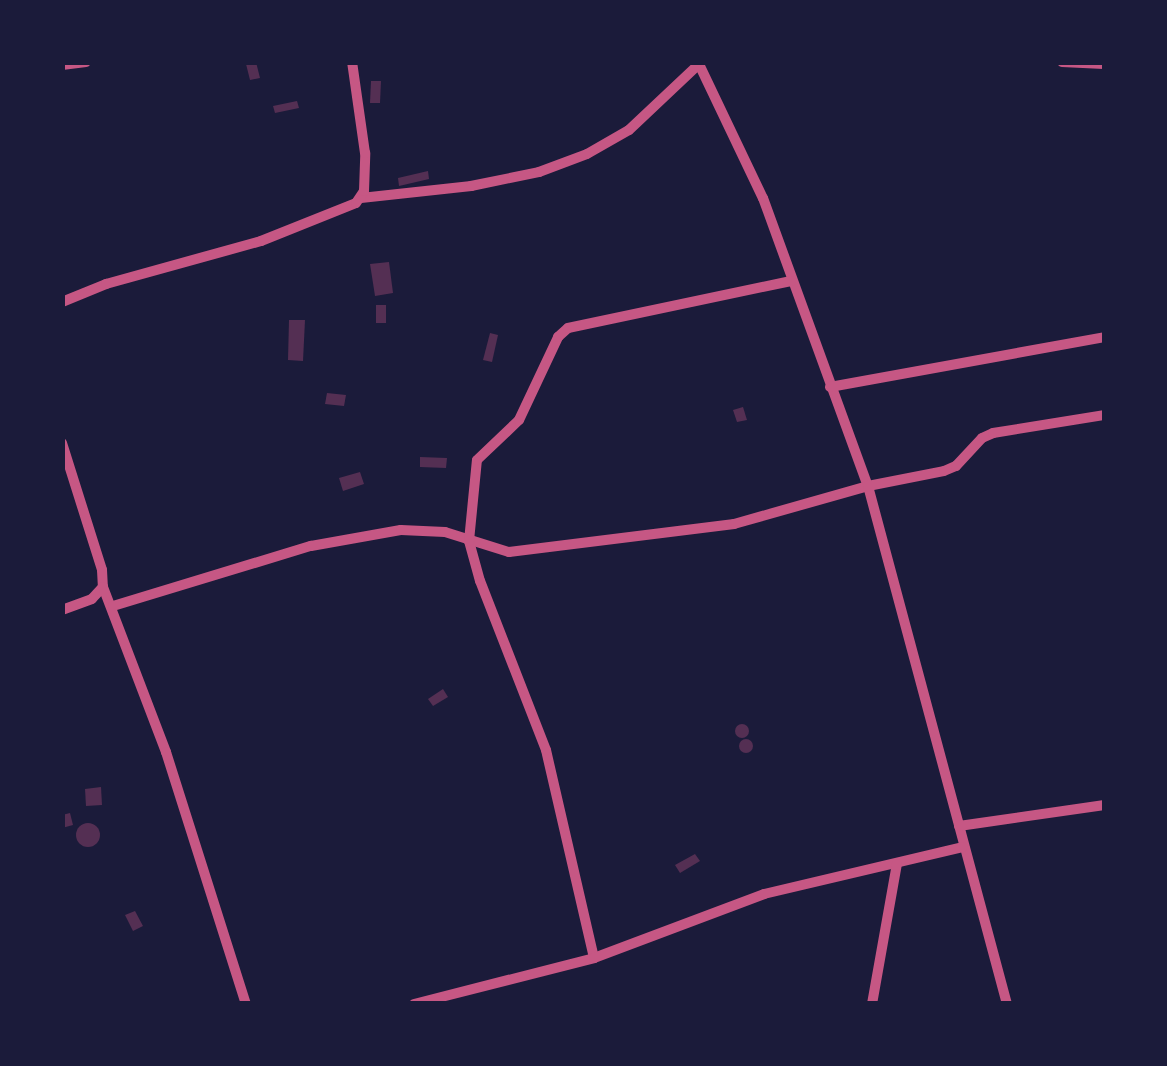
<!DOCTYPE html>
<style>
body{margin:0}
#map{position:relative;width:1167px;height:1066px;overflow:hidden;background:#1b1b3a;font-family:Rubik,sans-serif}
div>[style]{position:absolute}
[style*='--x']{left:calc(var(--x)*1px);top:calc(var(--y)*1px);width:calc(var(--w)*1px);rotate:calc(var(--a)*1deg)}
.building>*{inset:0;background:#542f53}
.round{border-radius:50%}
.minor>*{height:10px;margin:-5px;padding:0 5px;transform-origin:5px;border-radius:5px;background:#c65784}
span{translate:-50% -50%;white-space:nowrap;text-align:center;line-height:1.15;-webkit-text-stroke:8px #1b1b3a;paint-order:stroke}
.frame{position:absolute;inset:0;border:65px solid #1b1b3a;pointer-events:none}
</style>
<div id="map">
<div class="building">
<i style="clip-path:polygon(252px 62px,256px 62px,260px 78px,250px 80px,246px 64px)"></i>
<i style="clip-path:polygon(371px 81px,381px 81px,380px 103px,370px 103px)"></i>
<i style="clip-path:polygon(297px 101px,299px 108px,275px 113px,273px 106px)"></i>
<i style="clip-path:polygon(428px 171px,429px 179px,399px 186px,398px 178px)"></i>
<i style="clip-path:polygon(389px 262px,393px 293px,375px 296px,370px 264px)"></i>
<i style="clip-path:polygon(376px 305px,386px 305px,386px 323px,376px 323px)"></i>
<i style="clip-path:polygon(289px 320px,305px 320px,303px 361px,288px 360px)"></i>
<i style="clip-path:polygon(490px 333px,498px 335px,492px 362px,483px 360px)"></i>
<i style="clip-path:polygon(327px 393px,346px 395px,344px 406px,325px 404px)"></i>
<i style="clip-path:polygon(743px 407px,747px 420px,737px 422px,733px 410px)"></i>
<i style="clip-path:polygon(420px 457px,447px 458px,446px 468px,420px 467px)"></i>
<i style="clip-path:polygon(360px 472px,364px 484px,343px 491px,339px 478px)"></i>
<i style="clip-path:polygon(443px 689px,448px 697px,433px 706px,428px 699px)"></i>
<i class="round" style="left:735px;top:724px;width:14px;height:14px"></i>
<i class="round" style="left:739px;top:739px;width:14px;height:14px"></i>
<i style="clip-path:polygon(101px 787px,102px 805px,86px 806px,85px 789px)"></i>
<i style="clip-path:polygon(70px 813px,73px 825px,62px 828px,62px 815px)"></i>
<i class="round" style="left:76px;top:823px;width:24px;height:24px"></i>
<i style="clip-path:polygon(695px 854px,700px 861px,680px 873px,675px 865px)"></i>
<i style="clip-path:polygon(135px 911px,143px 926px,133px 931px,125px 915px)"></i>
</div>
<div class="minor">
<i style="--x:698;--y:62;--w:151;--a:64.5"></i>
<i style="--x:763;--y:198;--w:307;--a:70"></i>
<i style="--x:868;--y:486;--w:536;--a:74.98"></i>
<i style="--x:1062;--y:62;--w:42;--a:2.7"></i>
<i style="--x:62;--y:65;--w:24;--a:-7"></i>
<i style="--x:361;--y:198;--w:111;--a:-6.2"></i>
<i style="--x:471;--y:186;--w:69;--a:-11.6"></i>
<i style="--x:539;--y:172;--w:51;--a:-20.6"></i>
<i style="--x:587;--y:154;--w:48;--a:-29.7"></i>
<i style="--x:629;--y:130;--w:96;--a:-43.3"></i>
<i style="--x:62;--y:302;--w:48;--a:-22.2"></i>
<i style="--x:106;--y:284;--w:161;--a:-15.5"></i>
<i style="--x:261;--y:241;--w:102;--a:-21.8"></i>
<i style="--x:356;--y:203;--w:14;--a:-56"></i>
<i style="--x:364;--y:191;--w:38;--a:-88"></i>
<i style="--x:365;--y:153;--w:92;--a:-98.1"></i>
<i style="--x:830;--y:387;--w:279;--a:-10.3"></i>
<i style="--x:62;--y:443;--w:133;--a:72.5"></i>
<i style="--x:102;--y:570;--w:17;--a:87"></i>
<i style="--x:103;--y:587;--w:16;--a:133"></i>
<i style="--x:92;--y:599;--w:32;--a:160"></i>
<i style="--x:103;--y:587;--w:177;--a:69.1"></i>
<i style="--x:166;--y:752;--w:264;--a:72.4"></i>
<i style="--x:113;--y:606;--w:207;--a:-16.9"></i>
<i style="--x:311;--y:546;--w:91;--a:-10.1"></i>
<i style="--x:401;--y:530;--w:44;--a:2.6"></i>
<i style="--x:445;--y:532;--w:67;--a:17.4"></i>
<i style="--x:509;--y:552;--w:227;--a:-7.1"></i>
<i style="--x:734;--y:524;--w:139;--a:-15.8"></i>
<i style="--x:868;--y:486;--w:77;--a:-11.2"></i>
<i style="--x:944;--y:471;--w:13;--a:-23"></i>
<i style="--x:956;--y:466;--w:38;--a:-47"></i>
<i style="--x:982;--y:438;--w:12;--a:-24"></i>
<i style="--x:993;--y:433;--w:112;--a:-9.2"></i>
<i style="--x:959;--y:826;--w:147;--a:-8.2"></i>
<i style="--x:594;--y:958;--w:213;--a:-103"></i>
<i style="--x:546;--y:750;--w:181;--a:-111.3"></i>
<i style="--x:480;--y:581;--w:41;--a:-105.4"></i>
<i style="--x:469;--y:541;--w:81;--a:-84.4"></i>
<i style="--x:477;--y:460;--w:58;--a:-43.6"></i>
<i style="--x:519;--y:420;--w:92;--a:-64.8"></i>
<i style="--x:558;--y:337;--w:13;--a:-42"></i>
<i style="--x:568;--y:328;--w:228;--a:-11.9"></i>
<i style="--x:414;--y:1004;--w:186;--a:-14.3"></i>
<i style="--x:594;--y:958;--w:182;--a:-20.6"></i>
<i style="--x:764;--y:894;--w:204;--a:-13.3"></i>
<i style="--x:872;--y:1004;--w:142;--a:-79.9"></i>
</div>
<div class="frame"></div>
</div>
